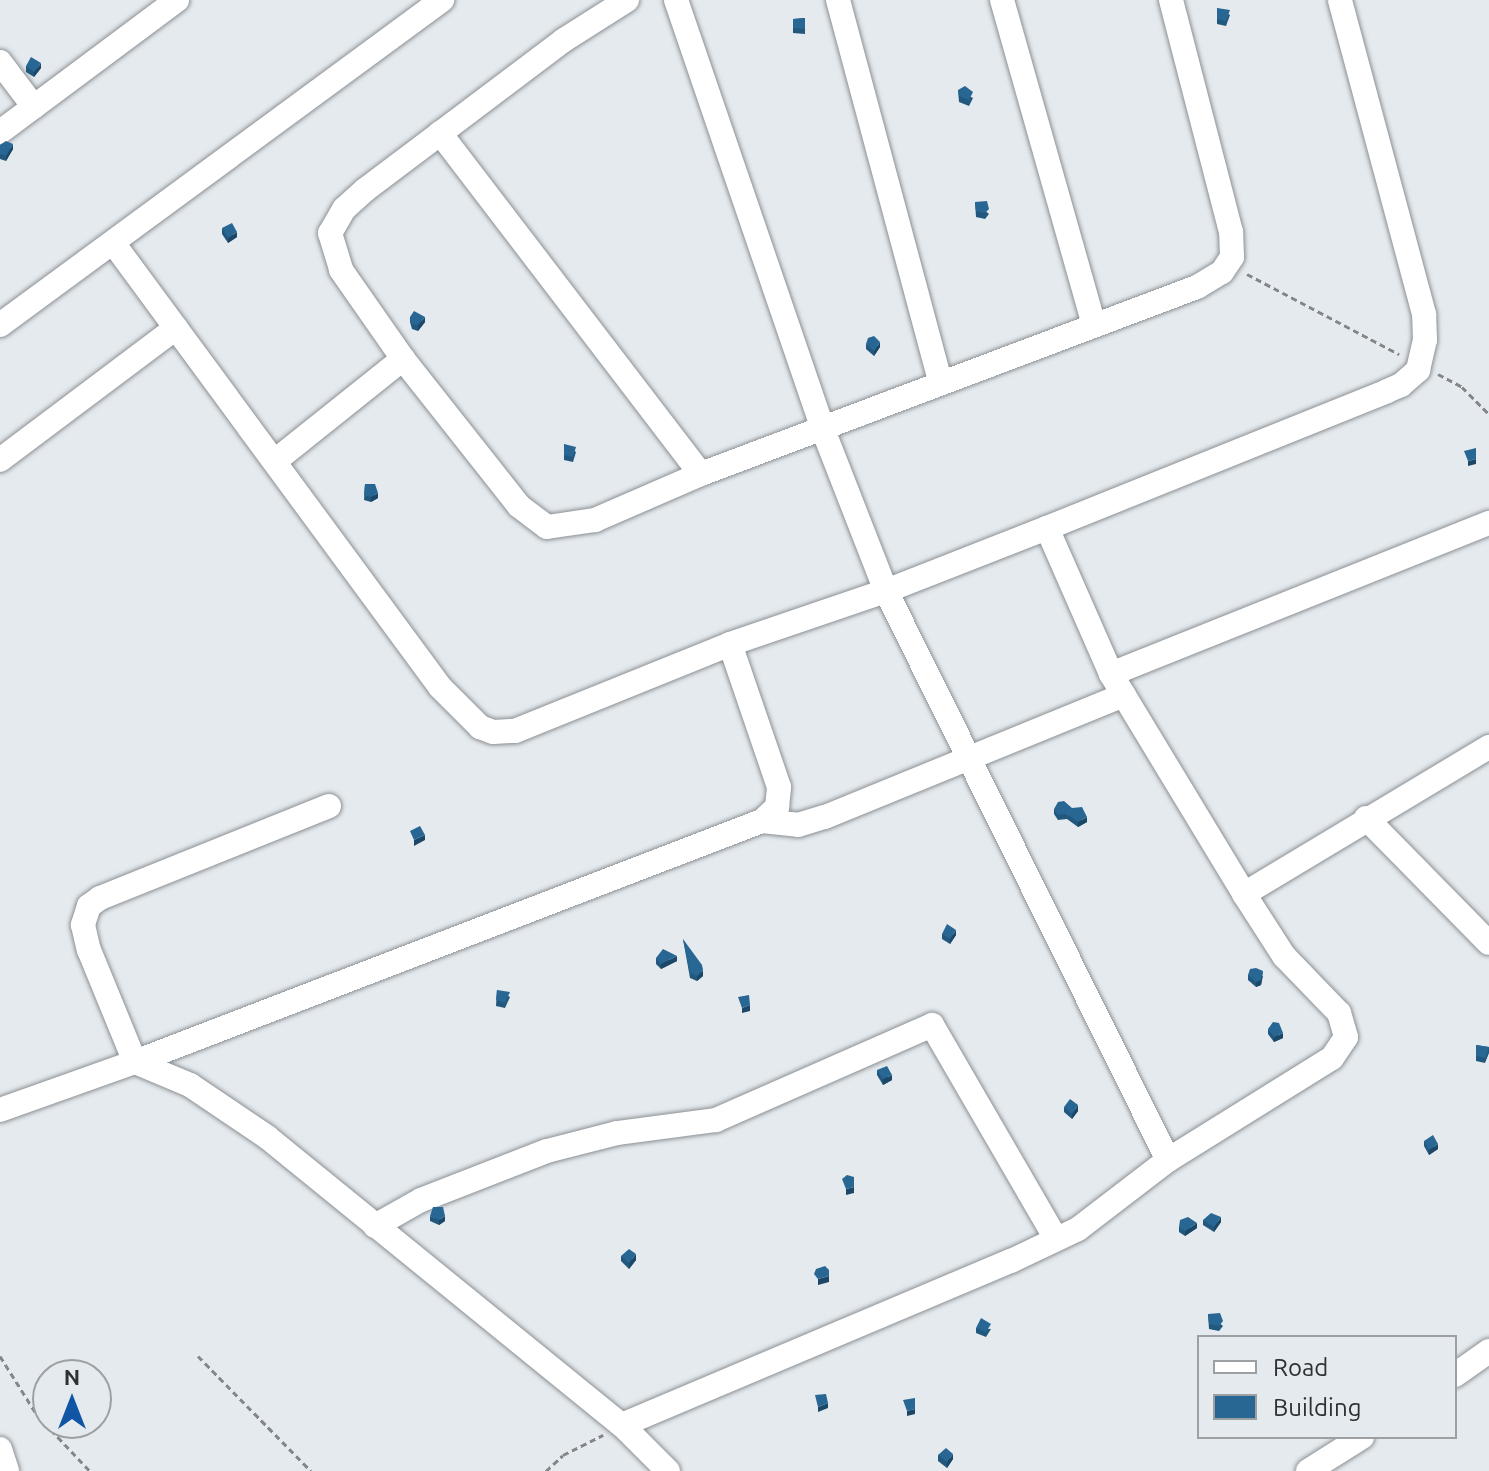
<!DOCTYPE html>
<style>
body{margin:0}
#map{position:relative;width:1489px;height:1471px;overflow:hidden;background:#e5eaee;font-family:Ubuntu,sans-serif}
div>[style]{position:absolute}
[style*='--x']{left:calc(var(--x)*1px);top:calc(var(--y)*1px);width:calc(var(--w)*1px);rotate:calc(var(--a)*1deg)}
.path>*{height:3px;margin-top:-1.5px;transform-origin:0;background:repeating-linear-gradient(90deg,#838689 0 6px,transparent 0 10px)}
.roads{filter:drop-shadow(0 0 2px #8b9094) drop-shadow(0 0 2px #8b9094)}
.minor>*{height:24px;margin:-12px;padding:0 12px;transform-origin:12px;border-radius:12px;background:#fff}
.wall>*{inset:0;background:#22587e}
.shaded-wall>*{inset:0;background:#1c4767}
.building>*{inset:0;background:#286693}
span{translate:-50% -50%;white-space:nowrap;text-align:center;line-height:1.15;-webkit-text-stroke:8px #e5eaee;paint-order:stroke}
.legend{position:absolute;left:1197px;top:1335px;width:260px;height:104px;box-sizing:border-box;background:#e5eaee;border:2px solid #9ca0a3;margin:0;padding:10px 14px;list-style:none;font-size:24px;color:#2e3032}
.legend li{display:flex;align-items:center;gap:16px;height:40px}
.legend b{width:40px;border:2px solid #9ca0a3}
.north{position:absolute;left:32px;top:1359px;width:80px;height:80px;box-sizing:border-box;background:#e5eaee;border:2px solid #9ca0a3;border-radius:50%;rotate:0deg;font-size:22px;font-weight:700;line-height:32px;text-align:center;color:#2e3032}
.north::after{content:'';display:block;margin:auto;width:28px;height:36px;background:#1156a5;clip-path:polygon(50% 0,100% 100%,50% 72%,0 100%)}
</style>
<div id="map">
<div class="path">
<i style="--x:1247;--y:274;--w:172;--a:27.8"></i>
<i style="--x:1438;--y:374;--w:27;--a:28"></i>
<i style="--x:1462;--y:387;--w:38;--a:45"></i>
<i style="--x:0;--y:1356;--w:70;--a:57.9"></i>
<i style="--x:37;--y:1415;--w:77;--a:46.6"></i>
<i style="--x:198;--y:1356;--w:161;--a:45.5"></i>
<i style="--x:546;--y:1471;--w:23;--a:-43"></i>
<i style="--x:563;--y:1455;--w:45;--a:-26.6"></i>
</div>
<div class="roads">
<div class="minor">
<i style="--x:627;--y:0;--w:75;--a:147.6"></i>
<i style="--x:564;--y:40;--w:249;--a:143"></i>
<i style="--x:365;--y:190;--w:28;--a:138"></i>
<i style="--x:344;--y:209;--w:28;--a:120"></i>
<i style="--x:330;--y:233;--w:39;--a:73"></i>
<i style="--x:341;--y:270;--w:108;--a:55.1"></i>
<i style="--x:403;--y:359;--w:187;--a:51.7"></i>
<i style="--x:519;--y:506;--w:35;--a:37"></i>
<i style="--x:547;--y:527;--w:49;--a:-8.3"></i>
<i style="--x:595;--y:520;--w:116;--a:-23.5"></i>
<i style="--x:701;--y:474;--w:530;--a:-20.66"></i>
<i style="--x:1197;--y:287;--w:29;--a:-31"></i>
<i style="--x:1222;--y:272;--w:18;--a:-56"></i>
<i style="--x:1232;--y:257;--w:25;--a:-92"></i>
<i style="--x:1231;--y:232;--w:240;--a:-104.5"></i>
<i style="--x:676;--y:0;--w:451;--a:71.1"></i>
<i style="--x:822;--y:427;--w:176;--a:68.7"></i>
<i style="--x:886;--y:591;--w:635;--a:63.64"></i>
<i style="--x:838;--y:0;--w:394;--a:75"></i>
<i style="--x:1002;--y:0;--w:338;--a:74.2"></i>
<i style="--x:0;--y:62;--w:56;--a:52.9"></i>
<i style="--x:0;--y:132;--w:221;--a:-36.7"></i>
<i style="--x:440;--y:133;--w:429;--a:52.6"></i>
<i style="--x:114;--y:244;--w:550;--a:53.65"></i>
<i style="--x:440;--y:687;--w:57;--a:45"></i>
<i style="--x:480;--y:727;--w:14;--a:21"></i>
<i style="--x:493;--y:732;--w:22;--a:-3"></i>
<i style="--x:515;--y:731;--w:232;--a:-22"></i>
<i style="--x:730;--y:644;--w:165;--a:-18.8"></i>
<i style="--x:886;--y:591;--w:173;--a:-21.4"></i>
<i style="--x:1047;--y:528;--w:367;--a:-21.9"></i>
<i style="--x:1387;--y:391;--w:15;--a:-23"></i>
<i style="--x:1401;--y:385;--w:23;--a:-41"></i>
<i style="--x:1418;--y:370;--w:31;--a:-77"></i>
<i style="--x:1425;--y:340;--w:26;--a:-92"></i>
<i style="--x:1424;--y:314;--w:325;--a:-105"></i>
<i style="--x:0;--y:325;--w:549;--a:-36.33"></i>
<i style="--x:0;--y:460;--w:220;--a:-36.9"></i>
<i style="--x:275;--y:461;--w:164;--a:-38.6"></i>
<i style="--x:1047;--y:528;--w:159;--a:66.3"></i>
<i style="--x:1111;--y:674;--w:407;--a:-21.8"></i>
<i style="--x:1111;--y:674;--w:257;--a:58.8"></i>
<i style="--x:1244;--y:894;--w:286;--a:-31"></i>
<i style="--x:329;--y:806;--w:247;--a:158.1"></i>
<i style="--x:100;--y:898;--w:14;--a:144"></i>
<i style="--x:89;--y:906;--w:20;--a:108"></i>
<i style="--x:83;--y:925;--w:26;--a:77"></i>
<i style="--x:89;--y:950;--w:121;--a:67.7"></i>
<i style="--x:135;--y:1062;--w:60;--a:22.7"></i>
<i style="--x:190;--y:1085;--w:93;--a:34"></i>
<i style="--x:267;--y:1137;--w:457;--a:39.1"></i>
<i style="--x:622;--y:1425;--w:65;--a:45"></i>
<i style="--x:1366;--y:818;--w:175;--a:45.5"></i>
<i style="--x:762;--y:821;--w:36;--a:6"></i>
<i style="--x:798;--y:825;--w:28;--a:-17"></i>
<i style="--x:825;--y:817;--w:323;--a:-22.2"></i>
<i style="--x:0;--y:1110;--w:143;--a:-19.6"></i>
<i style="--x:135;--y:1062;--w:672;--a:-21.03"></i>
<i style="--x:762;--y:821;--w:21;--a:-43"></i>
<i style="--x:777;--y:807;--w:20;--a:-84"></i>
<i style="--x:779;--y:787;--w:151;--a:-108.9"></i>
<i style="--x:375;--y:1226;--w:53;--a:-29.5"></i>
<i style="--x:421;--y:1200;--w:135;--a:-21.3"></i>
<i style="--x:547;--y:1151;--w:72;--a:-14.4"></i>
<i style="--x:617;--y:1133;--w:100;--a:-7.5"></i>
<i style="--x:716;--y:1120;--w:236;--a:-23.7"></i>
<i style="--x:932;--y:1025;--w:247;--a:59.9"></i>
<i style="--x:1455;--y:1375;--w:42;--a:-35.2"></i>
<i style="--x:622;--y:1425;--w:422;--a:-22.9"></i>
<i style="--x:1011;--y:1261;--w:74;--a:-25.5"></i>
<i style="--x:1078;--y:1229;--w:113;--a:-37.5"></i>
<i style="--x:1168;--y:1160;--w:193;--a:-31.9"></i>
<i style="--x:1332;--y:1058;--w:25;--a:-56"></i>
<i style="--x:1346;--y:1037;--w:25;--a:-106"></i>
<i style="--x:1339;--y:1013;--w:79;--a:-134"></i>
<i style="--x:1284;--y:956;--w:74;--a:-122.8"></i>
<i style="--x:0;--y:1449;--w:23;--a:72"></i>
<i style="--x:1308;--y:1471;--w:64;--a:-32.2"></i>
</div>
</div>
<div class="wall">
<i style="clip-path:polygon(1217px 8px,1230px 15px,1226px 26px,1217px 24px)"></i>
<i style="clip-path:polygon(805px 18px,805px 34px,793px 33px,793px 19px)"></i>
<i style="clip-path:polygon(26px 66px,41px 68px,34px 77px,26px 72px)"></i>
<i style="clip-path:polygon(958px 90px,973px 98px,969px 106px,959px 102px)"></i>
<i style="clip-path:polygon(0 145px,13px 149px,6px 161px,0 159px)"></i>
<i style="clip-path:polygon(975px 202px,989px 214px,985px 219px,976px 217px)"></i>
<i style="clip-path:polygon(222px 228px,237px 237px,228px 243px,222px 234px)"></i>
<i style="clip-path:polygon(410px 317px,425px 322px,418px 331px,412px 329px,410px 322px)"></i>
<i style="clip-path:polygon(866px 344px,880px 347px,874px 356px,866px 349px)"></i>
<i style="clip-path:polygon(564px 444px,576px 452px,573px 462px,564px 460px)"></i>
<i style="clip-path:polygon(365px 484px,378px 498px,371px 502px,364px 500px)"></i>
<i style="clip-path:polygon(1054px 809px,1087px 822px,1078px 827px,1067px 819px,1058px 820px,1054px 814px)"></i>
<i style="clip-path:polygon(942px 934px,956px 935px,950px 944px,942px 939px)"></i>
<i style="clip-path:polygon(683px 939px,703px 976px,697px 981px,690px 978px)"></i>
<i style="clip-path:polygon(656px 958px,677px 961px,661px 969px,656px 964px)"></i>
<i style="clip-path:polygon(1248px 975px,1263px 976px,1261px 985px,1256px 987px,1248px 980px)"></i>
<i style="clip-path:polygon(497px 990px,510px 997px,505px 1008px,496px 1006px)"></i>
<i style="clip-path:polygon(1268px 1029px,1283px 1038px,1274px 1042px,1268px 1034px)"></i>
<i style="clip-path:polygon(1476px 1045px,1489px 1047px,1489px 1053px,1485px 1063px,1476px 1061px)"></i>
<i style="clip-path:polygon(877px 1070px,892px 1080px,883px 1085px,877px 1075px)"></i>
<i style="clip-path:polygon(1064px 1107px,1078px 1111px,1072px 1119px,1064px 1112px)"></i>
<i style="clip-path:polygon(1424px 1141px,1438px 1149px,1429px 1155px,1424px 1146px)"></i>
<i style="clip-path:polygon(430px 1216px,445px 1221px,439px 1225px,430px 1221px)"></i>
<i style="clip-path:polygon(1203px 1220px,1221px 1222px,1214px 1232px,1203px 1225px)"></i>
<i style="clip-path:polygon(1179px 1227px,1197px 1228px,1185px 1236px,1179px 1232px)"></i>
<i style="clip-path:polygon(621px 1256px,636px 1260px,629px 1269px,621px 1261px)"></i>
<i style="clip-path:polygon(1208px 1314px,1223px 1326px,1219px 1331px,1209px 1329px)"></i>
<i style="clip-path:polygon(976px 1328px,991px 1329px,986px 1337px,976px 1333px)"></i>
<i style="clip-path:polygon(938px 1455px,953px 1459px,947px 1468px,938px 1461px)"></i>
</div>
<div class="shaded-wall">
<i style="clip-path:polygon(41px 63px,41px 68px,34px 77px,34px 72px)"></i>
<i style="clip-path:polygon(13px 144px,13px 149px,6px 161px,6px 156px)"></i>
<i style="clip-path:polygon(237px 232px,237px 237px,228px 243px,228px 238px)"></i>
<i style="clip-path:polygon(425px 317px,425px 322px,418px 331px,418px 325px)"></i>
<i style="clip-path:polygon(880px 342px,880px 347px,874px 356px,874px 351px)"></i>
<i style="clip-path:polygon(1476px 459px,1476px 464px,1468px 466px,1468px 461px)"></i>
<i style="clip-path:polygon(378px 493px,378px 498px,371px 502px,371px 497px)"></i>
<i style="clip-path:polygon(1087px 817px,1087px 822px,1078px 827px,1078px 822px)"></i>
<i style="clip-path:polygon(425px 835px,425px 840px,414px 846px,414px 840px)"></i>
<i style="clip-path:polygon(956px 930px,956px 935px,950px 944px,950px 939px)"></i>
<i style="clip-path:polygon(677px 956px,677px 961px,661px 969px,661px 964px)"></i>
<i style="clip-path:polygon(703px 970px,703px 976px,697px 981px,697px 976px)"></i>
<i style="clip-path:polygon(1263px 971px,1261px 985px,1256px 987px,1256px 982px)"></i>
<i style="clip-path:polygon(750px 1005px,750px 1011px,742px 1013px,742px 1008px)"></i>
<i style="clip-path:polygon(1283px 1033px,1283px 1038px,1274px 1042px,1274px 1037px)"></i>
<i style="clip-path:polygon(892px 1075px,892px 1080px,883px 1085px,883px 1079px)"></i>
<i style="clip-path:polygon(1078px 1105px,1078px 1111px,1072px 1119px,1072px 1114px)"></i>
<i style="clip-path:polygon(1438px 1144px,1438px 1149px,1429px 1155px,1429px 1150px)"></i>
<i style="clip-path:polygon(854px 1187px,854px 1193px,846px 1195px,846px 1189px)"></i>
<i style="clip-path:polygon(445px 1216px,445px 1221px,439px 1225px,439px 1220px)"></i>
<i style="clip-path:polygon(1221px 1217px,1221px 1222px,1214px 1232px,1214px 1227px)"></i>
<i style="clip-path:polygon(1197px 1223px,1197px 1228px,1185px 1236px,1185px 1231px)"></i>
<i style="clip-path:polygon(636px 1254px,636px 1260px,629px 1269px,629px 1263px)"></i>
<i style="clip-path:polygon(829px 1276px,829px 1282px,818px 1285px,818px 1279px)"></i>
<i style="clip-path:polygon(828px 1403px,828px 1408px,818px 1412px,818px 1407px)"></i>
<i style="clip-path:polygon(915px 1409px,915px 1414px,907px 1416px,907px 1411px)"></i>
<i style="clip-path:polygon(953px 1454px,953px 1459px,947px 1468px,947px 1462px)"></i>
</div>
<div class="building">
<i style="clip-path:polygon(1217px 8px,1230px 10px,1226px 21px,1217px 19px)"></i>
<i style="clip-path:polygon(805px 18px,805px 29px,793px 28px,793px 19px)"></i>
<i style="clip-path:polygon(31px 57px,41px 63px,34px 72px,26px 66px)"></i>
<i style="clip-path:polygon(965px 86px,973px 92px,969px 100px,959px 96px,958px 90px)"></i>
<i style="clip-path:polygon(6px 141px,13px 144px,6px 156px,0 154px,0 145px)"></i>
<i style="clip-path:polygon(987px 201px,989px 209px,985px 213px,976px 211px,975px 202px)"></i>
<i style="clip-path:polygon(232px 223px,237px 232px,228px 238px,222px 228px)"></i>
<i style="clip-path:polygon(414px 311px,425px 317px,418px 325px,412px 324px,410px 317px)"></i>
<i style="clip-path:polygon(874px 336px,880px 342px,874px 351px,866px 344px,868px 338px)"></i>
<i style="clip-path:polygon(564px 444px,576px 447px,573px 457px,564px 455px)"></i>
<i style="clip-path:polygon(1476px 448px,1476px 459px,1468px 461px,1464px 451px)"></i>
<i style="clip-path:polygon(365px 484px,375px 484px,378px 493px,371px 497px,364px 495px)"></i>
<i style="clip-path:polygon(1064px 801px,1072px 808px,1082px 807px,1087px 817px,1078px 822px,1067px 814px,1058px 815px,1054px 809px,1058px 802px)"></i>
<i style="clip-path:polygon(420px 826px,425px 835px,414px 840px,410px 831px)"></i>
<i style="clip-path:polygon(947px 924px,956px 930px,950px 939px,942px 934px)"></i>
<i style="clip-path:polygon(683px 939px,702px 965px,703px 970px,697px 976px,690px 973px)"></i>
<i style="clip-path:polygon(663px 949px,677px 956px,661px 964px,656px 958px)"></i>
<i style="clip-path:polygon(1256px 968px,1263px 971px,1261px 980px,1256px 982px,1248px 975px,1250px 969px)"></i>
<i style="clip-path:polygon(497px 990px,510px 992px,505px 1003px,496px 1000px)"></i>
<i style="clip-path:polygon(749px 995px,750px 1005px,742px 1008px,738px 997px)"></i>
<i style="clip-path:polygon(1273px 1022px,1279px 1023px,1283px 1033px,1274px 1037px,1268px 1029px)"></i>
<i style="clip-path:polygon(1476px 1045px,1489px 1047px,1485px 1058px,1476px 1056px)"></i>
<i style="clip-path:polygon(887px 1066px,892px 1075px,883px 1079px,877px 1070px)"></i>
<i style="clip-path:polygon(1070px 1099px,1078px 1105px,1072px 1114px,1064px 1107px)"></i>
<i style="clip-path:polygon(1433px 1135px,1438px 1144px,1429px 1150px,1424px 1141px)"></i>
<i style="clip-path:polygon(847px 1175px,854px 1177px,854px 1187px,846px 1189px,842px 1179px)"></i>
<i style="clip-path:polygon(433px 1207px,443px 1207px,445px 1216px,439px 1220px,430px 1216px)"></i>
<i style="clip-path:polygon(1211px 1213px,1221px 1217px,1214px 1227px,1203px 1220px)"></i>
<i style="clip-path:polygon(1188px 1217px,1197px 1223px,1185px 1231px,1179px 1227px,1180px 1220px)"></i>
<i style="clip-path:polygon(629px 1249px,636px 1254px,629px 1263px,621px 1256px)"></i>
<i style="clip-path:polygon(825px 1266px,829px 1270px,829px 1276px,818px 1279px,814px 1274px,816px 1269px)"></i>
<i style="clip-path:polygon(1220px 1313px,1223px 1321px,1219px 1326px,1209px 1324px,1208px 1314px)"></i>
<i style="clip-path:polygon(981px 1318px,991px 1324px,986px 1332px,976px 1328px)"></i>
<i style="clip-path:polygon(826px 1394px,828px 1403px,818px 1407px,815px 1395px)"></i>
<i style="clip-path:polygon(915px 1398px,915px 1409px,907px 1411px,903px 1400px)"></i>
<i style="clip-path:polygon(946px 1448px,953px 1454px,947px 1462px,938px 1455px)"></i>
</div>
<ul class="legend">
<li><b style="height:10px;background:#fff"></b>Road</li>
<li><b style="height:22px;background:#286693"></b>Building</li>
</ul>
<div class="north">N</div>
</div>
